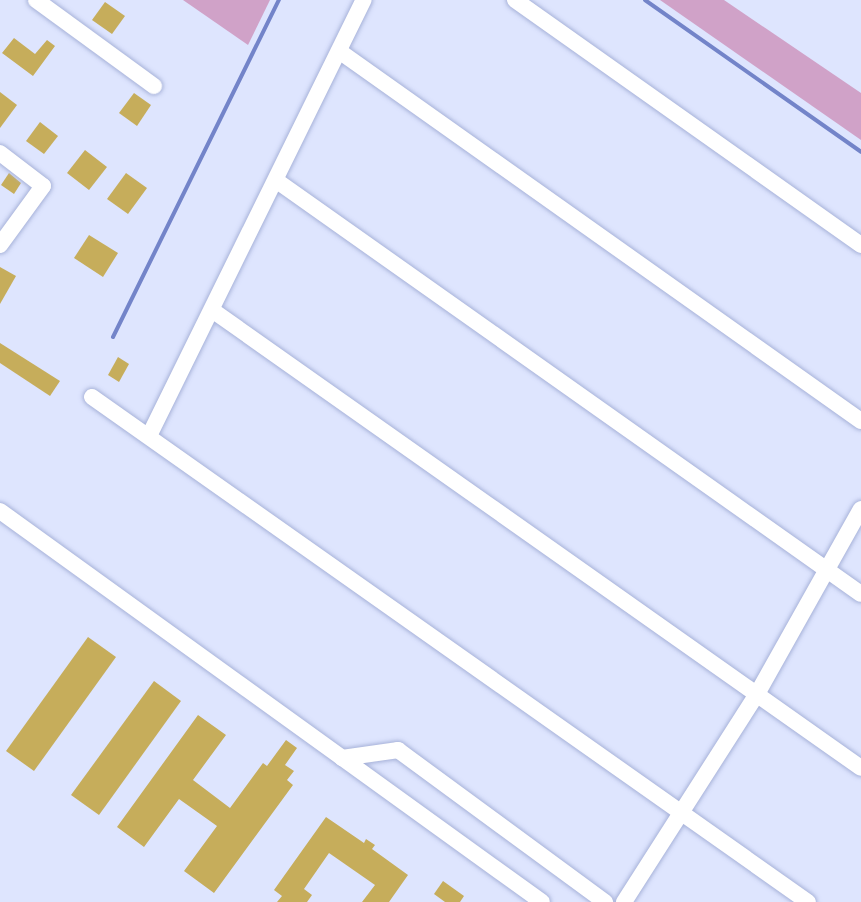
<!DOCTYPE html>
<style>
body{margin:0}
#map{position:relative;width:861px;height:902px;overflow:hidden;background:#dee5fe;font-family:"Source Sans 3",sans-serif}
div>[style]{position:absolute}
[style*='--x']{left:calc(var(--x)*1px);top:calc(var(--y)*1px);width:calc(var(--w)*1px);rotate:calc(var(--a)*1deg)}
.green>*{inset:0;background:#d0a2c8}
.stream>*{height:4px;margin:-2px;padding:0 2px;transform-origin:2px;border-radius:2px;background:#7384c9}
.building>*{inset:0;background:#c6ad5b}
.roads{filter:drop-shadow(0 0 2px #a7b2d9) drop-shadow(0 0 2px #a7b2d9)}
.minor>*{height:16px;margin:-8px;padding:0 8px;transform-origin:8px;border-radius:8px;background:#fff}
span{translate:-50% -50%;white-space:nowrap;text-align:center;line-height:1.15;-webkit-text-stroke:5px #fff;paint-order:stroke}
</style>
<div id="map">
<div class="green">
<i style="clip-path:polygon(183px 0,270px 0,248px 45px)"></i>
<i style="clip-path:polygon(660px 0,724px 0,861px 93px,861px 140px)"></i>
</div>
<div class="stream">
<i style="--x:645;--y:0;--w:264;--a:35.1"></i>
<i style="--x:113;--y:337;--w:376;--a:-63.8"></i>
</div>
<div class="building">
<i style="clip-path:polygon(105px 2px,125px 16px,112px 34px,92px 20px)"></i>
<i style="clip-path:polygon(14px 38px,35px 54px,47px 40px,55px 46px,33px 76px,2px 53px)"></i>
<i style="clip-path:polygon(0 92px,17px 105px,0 128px)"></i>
<i style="clip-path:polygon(134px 93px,151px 105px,137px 126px,119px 113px)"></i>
<i style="clip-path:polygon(40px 122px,58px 136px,44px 154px,26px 141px)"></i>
<i style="clip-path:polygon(85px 150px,107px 167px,89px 190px,67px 173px)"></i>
<i style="clip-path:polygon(9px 173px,21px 183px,14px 194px,1px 185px)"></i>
<i style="clip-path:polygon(126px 173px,147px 188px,128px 214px,107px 199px)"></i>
<i style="clip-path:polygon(89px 235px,118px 253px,103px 277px,74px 258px)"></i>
<i style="clip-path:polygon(0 267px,16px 276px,0 304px)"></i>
<i style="clip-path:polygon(0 343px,60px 381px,50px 396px,0 363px)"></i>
<i style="clip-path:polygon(118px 357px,129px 364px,119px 382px,108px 375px)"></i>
<i style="clip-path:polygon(88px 637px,116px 657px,34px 771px,6px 751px)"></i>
<i style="clip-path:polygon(154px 681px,181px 701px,99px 815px,71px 795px)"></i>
<i style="clip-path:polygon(198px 715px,226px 735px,193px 780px,230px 808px,263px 763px,267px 766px,286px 740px,297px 748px,285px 765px,294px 771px,287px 780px,293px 785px,214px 893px,184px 871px,217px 826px,179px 799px,144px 847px,117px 827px)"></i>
<i style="clip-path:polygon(326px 817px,364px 843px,366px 839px,375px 845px,372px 849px,408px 875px,389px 902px,362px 902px,375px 885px,329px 853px,304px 889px,312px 895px,307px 902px,277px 902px,282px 896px,274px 890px)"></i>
<i style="clip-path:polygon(443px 881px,464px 896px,460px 902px,445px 902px,434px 894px)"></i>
</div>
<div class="roads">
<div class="minor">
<i style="--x:36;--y:0;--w:146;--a:36.1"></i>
<i style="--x:515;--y:0;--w:424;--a:35.3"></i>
<i style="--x:339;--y:51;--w:640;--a:35.33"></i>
<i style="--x:0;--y:153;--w:54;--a:37.5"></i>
<i style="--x:43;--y:186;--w:73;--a:126.1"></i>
<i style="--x:277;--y:181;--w:715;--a:35.27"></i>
<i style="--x:212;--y:310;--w:794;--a:35.21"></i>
<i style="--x:92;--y:397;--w:876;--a:35.2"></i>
<i style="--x:149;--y:436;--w:486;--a:-63.8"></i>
<i style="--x:0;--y:511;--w:668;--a:35.81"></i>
<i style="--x:342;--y:758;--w:57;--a:-8.1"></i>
<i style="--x:398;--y:750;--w:257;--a:36.3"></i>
<i style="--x:624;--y:902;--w:247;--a:-57.4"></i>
<i style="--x:757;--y:694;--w:212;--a:-60.7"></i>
</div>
</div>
</div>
